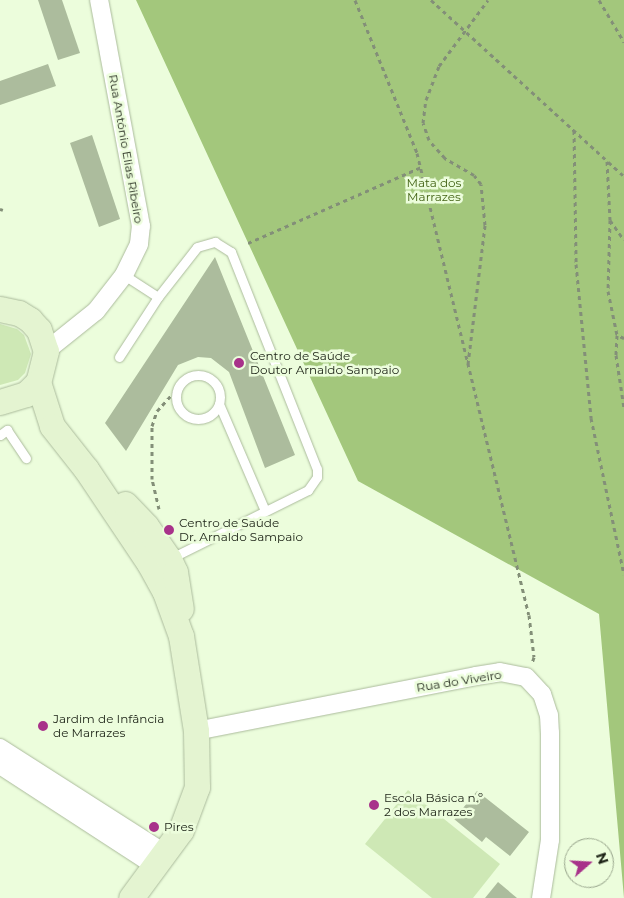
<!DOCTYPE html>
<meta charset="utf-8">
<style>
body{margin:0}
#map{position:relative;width:624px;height:898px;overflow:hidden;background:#ecfddc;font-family:Montserrat,sans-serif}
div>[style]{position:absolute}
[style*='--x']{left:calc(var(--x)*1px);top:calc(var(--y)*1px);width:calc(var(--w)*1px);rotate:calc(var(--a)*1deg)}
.green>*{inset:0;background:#cee8b5}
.forest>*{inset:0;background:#a3c77c}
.building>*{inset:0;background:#acbc9d}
.path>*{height:3px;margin-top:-1.5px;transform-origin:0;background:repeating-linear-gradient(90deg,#838f78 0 4px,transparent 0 8px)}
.roads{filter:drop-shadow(0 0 1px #abbb9c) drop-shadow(0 0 1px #abbb9c)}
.service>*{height:9px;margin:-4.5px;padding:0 4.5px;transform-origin:4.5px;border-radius:4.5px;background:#fff}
.service>.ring{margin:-4.5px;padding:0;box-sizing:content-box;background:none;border:9px solid #fff;border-radius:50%}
.minor>*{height:18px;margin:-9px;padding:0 9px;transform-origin:9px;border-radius:9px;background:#fff}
.secondary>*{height:25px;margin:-12.5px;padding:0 12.5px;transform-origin:12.5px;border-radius:12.5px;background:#e4f4d1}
.dots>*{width:14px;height:14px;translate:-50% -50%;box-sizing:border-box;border:2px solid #ecfddc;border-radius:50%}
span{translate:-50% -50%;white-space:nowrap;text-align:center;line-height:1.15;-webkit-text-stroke:5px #ecfddc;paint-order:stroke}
.street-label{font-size:12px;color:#1b2115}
.park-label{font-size:12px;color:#426214}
.poi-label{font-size:12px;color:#1b2115}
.left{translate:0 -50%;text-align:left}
.north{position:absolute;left:564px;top:838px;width:50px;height:50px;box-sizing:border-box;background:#ecfddc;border:1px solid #98a58c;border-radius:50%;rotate:71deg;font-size:14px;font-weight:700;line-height:20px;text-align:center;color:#1b2115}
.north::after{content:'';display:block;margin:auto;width:18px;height:22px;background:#a8328a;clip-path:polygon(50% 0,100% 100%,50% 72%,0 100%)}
</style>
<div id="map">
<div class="green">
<i style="clip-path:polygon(0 324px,17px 329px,24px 335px,31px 354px,25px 373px,18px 380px,0 385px)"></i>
<i style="clip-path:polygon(408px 790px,500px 864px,473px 898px,432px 898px,365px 844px)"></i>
</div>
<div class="forest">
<i style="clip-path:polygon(136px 0,624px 0,624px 898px,599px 614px,358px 481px)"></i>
</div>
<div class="building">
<i style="clip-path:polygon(38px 0,62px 0,80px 53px,58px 60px)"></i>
<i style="clip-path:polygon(48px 64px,56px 86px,0 105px,0 81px)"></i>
<i style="clip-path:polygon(92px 135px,120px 219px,99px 227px,70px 143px)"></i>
<i style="clip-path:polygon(215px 257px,295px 455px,265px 468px,229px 372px,211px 358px,198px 357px,178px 365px,126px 451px,105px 423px)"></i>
<i style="clip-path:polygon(477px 791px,529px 832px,510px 856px,486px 837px,482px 842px,454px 819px)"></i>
<i style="clip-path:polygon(498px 882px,517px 898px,485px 898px)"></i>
</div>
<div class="path">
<i style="--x:355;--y:0;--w:165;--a:67.9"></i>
<i style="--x:417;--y:153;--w:475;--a:76.4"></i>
<i style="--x:529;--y:615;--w:42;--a:83.2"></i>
<i style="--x:534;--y:657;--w:6;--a:108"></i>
<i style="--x:431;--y:0;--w:261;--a:42.4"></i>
<i style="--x:599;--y:0;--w:49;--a:59.2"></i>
<i style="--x:574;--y:130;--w:134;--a:89.1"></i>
<i style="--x:576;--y:264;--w:155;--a:84.4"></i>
<i style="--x:591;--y:418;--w:160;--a:78.1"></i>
<i style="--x:607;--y:161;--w:59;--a:87.1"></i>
<i style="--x:610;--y:220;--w:24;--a:55"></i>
<i style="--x:0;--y:209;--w:3;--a:18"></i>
<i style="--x:610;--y:220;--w:71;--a:91.6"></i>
<i style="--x:608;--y:291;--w:45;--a:78.4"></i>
<i style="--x:248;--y:243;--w:189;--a:-23.7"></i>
<i style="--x:624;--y:338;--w:8;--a:-157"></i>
<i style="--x:617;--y:335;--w:20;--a:93"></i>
<i style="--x:616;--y:355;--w:54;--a:81.4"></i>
<i style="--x:468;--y:364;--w:140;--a:-83"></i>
<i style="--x:485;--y:225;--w:41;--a:-95.6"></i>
<i style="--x:481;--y:184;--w:11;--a:-128"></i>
<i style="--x:474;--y:175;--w:34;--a:-150"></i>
<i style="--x:445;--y:158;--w:24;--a:-132"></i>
<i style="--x:429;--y:140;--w:18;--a:-109"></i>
<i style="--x:423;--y:123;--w:23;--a:-83"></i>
<i style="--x:426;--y:100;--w:36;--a:-69"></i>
<i style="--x:439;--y:66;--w:82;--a:-53.4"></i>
<i style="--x:159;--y:509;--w:31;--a:-103"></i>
<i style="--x:152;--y:479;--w:53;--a:-90"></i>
<i style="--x:152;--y:426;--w:16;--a:-72"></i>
<i style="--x:157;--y:411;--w:30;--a:-48"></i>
</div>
<div class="roads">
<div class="service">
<i style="--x:124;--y:275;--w:40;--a:32.9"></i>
<i style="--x:158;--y:297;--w:63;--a:-52"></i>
<i style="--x:197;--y:247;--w:19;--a:-16"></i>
<i style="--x:215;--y:242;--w:19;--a:32"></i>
<i style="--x:231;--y:252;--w:233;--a:68.4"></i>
<i style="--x:317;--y:469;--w:8;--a:90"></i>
<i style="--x:317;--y:477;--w:16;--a:125"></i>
<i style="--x:308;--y:490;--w:155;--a:153.6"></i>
<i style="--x:119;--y:357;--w:72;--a:-57"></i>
<i class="ring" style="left:176px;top:375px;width:35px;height:35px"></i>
<i style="--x:219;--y:404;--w:116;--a:66.7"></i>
<i style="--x:0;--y:435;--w:9;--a:-36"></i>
<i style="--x:7;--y:430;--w:34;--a:56"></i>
</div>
<div class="minor">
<i style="--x:46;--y:351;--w:64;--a:-38.7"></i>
<i style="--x:96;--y:311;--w:46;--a:-52.1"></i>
<i style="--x:124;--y:275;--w:34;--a:-64"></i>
<i style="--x:139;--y:244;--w:18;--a:-84"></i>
<i style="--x:141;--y:226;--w:230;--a:-100.5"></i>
<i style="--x:196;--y:731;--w:285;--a:-11.1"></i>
<i style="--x:476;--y:676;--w:24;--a:-9"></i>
<i style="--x:500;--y:672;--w:26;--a:11"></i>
<i style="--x:526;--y:677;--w:23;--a:47"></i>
<i style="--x:542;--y:694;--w:22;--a:72"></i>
<i style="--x:549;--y:715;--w:18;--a:87"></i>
<i style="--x:550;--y:733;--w:107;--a:90"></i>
<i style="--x:550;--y:840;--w:59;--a:98.8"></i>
<i style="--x:0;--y:748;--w:197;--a:32.6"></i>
<i style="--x:0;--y:765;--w:187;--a:33"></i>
</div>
<div class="secondary">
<i style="--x:0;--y:309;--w:19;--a:12"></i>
<i style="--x:19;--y:313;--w:13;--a:32"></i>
<i style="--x:30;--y:320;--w:13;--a:48"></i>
<i style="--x:39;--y:330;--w:22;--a:72"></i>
<i style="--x:46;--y:351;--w:32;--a:104"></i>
<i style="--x:38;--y:382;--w:17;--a:135"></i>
<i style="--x:26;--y:394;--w:27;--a:163"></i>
<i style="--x:38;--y:382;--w:46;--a:72.3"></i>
<i style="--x:52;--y:426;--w:55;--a:51.7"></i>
<i style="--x:86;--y:469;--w:113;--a:56.2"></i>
<i style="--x:149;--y:563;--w:33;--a:61"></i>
<i style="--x:165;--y:592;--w:47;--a:70"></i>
<i style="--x:181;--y:636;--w:96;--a:81"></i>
<i style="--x:196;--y:731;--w:56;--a:89"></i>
<i style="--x:197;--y:787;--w:46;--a:110.4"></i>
<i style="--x:181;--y:830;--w:84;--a:126.3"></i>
<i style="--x:125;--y:504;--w:30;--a:46"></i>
<i style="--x:146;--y:526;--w:40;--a:55.1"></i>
<i style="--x:169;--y:559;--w:14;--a:65"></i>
<i style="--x:175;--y:572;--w:37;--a:81"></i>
</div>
</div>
<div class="dots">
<i style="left:239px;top:363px;background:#a8328a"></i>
<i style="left:169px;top:530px;background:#a8328a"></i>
<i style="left:43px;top:726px;background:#a8328a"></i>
<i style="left:374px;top:805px;background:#a8328a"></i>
<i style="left:154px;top:827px;background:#a8328a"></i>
</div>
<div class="street-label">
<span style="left:126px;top:149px;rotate:80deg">Rua António Elias Ribeiro</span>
<span style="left:459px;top:681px;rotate:-9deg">Rua do Viveiro</span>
</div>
<div class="park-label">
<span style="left:434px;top:190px">Mata dos<br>Marrazes</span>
</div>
<div class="poi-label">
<span class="left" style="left:250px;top:363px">Centro de Saúde<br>Doutor Arnaldo Sampaio</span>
<span class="left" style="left:179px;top:530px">Centro de Saúde<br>Dr. Arnaldo Sampaio</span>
<span class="left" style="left:53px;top:726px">Jardim de Infância<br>de Marrazes</span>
<span class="left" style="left:384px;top:805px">Escola Básica n.º<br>2 dos Marrazes</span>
<span class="left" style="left:164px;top:827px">Pires</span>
</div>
<div class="north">N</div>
</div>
